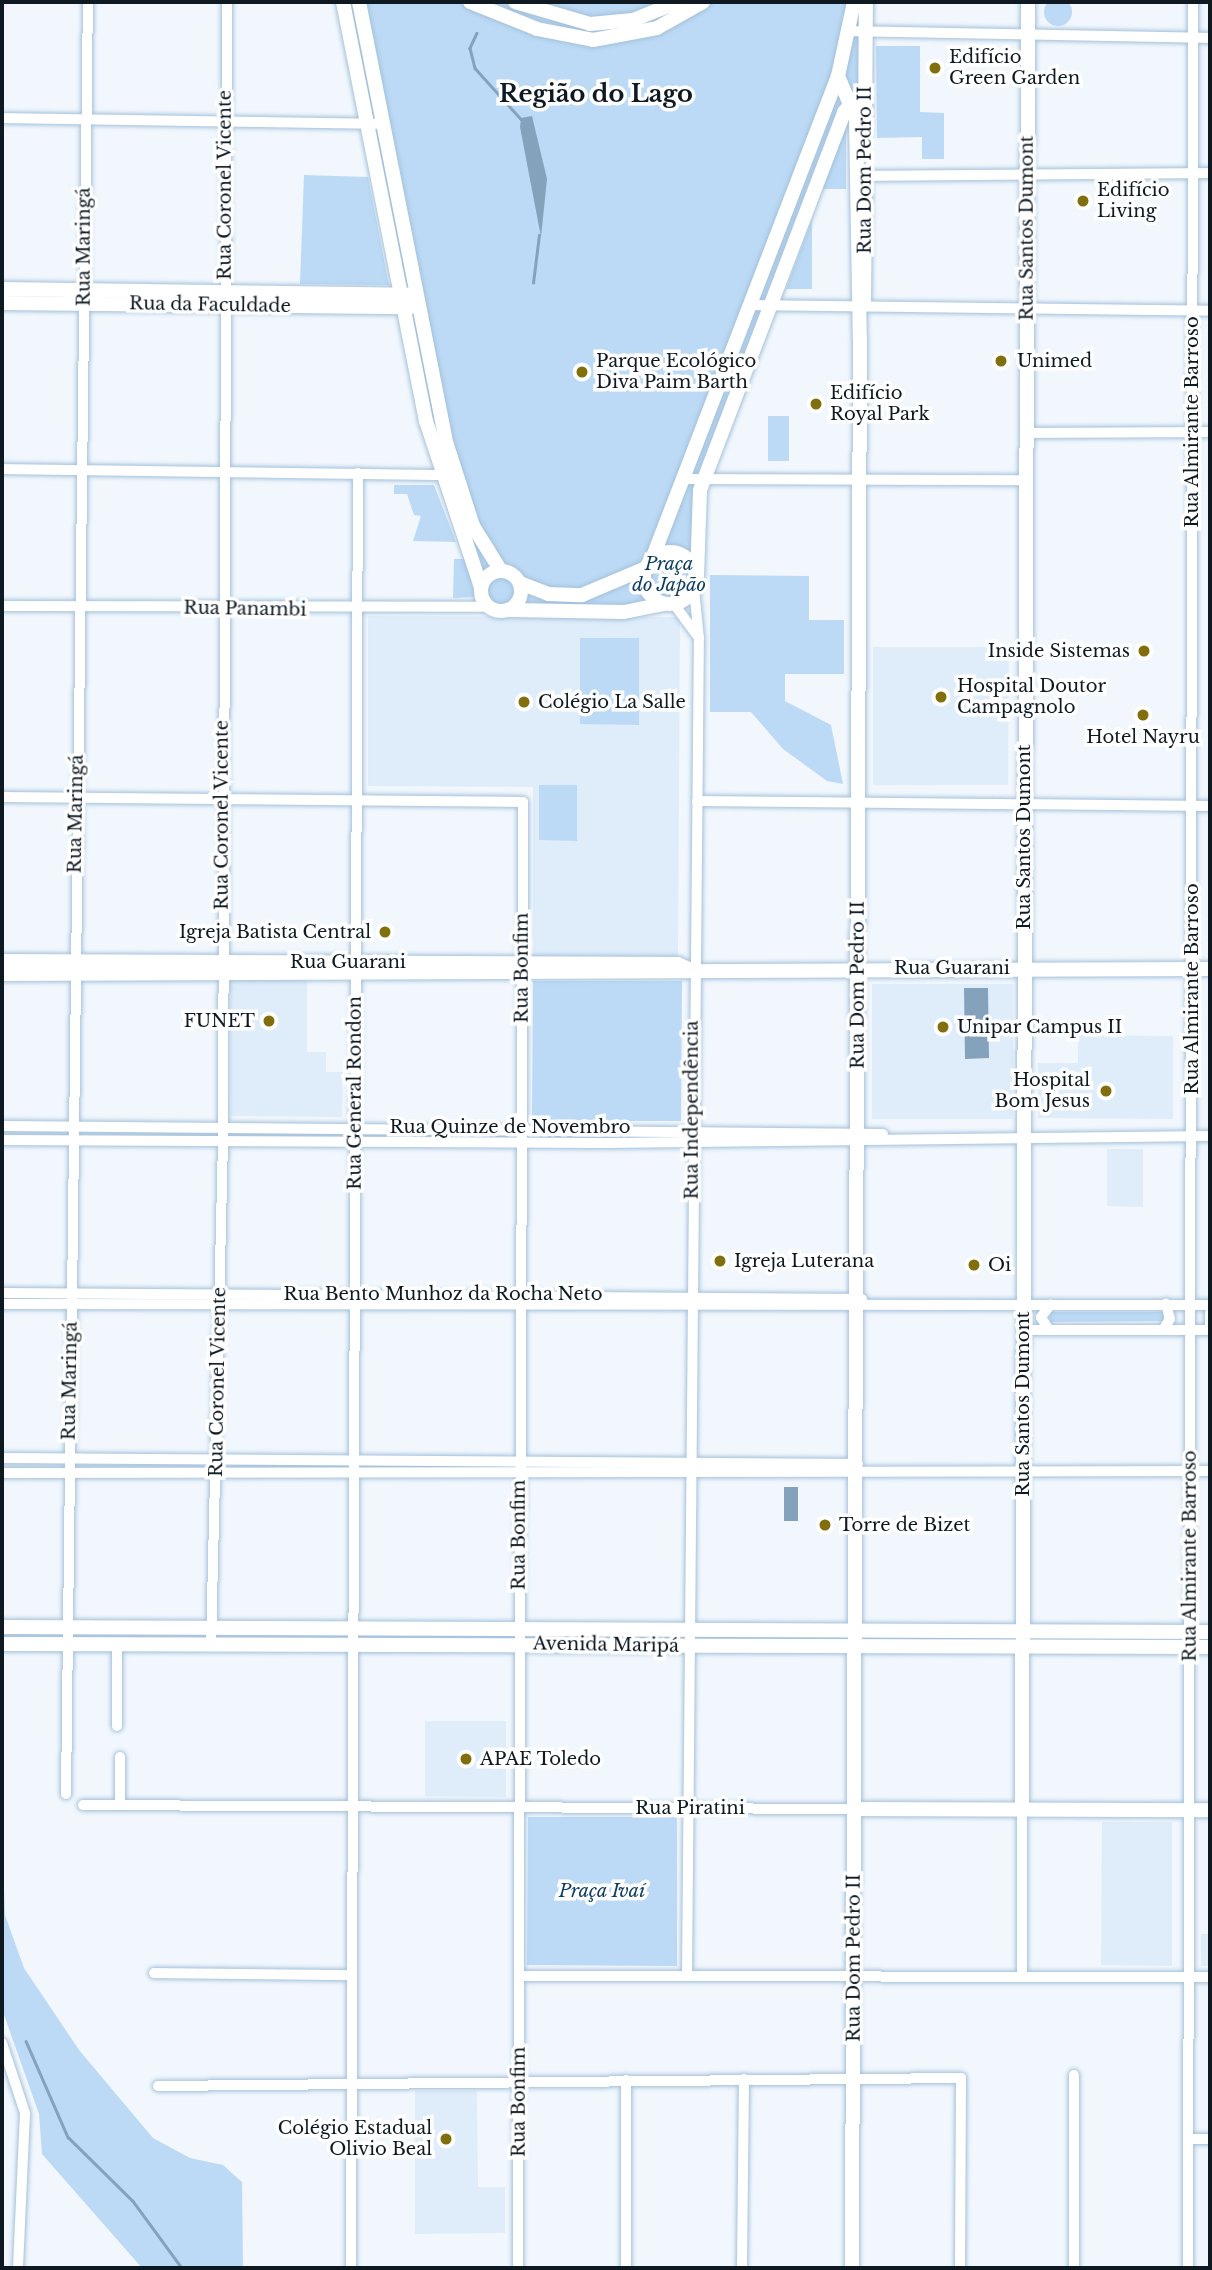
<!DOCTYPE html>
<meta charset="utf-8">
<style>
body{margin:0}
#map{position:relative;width:1212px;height:2270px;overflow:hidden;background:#f1f7fd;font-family:"Libre Baskerville",serif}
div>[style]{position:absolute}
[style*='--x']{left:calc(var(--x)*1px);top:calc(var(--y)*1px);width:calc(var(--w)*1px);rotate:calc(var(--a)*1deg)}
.built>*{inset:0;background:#dfedfa}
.green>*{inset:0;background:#bcdaf5}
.round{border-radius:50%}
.water>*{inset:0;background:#85a2bd}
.stream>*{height:2.5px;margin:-1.25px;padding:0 1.25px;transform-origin:1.25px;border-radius:1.25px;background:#85a2bd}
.roads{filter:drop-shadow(0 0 2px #a4c1db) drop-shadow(0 0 2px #a4c1db)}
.street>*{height:10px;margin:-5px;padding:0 5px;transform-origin:5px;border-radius:5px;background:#fff}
.secondary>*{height:14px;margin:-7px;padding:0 7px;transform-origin:7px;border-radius:7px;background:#fff}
.secondary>.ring{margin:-7px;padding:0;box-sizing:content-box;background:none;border:14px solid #fff;border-radius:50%}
.primary>*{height:14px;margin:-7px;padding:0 7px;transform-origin:7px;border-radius:7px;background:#fff}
.dots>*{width:19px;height:19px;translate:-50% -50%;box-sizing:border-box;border:4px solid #fff;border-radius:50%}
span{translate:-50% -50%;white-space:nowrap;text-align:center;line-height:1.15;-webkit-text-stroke:7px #fff;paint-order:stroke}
.poi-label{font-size:18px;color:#0e1922}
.left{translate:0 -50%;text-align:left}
.right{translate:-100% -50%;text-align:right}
.street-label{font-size:18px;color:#0e1922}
.park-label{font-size:18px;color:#0d3d62;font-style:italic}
.district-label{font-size:24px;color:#0e1922;font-weight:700}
.frame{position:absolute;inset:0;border:4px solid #0e1922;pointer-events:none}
</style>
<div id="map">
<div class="built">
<i style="clip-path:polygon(368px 616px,680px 617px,678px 956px,533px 956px,533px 787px,368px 786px)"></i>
<i style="clip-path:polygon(873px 647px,1009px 647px,1008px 785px,873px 785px)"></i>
<i style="clip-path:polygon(307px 978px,307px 1052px,326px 1052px,326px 1072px,343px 1072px,342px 1117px,231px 1116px,230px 979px)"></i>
<i style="clip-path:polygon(872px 984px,1013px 984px,1013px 1119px,872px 1119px)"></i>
<i style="clip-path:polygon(1078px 1035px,1173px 1036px,1173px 1119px,1038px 1118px,1038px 1063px,1078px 1063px)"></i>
<i style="clip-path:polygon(1107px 1149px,1143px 1149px,1143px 1207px,1107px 1206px)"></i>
<i style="clip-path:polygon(425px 1721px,506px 1721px,506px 1797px,425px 1796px)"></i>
<i style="clip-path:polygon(1102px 1822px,1172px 1822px,1172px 1966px,1101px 1965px)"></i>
<i style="clip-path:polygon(1201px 1934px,1210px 1934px,1210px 1966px,1201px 1966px)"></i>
<i style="clip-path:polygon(415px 2091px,477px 2091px,478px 2187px,505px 2187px,505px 2233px,415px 2234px)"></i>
</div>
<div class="green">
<i class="round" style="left:1044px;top:-2px;width:28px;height:28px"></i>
<i style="clip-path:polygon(342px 2px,859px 2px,862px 83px,846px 122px,846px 189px,818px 189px,695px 485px,694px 584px,679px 598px,658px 605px,497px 611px,479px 576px,442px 460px)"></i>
<i style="clip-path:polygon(876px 46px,920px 46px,920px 112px,944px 113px,944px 159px,922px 159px,922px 137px,877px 138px)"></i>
<i style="clip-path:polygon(304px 175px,368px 177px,389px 285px,300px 284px)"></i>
<i style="clip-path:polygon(812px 220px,812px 289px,786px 289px)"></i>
<i style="clip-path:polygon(768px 416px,789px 416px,789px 461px,768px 461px)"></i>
<i style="clip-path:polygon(394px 485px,434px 485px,456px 542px,413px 541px,421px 516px,414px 515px,407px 494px,394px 494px)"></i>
<i style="clip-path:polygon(454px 559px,466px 559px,475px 597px,453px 598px)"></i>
<i style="clip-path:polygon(710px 575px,809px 576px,809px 620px,844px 620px,844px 674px,785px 674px,785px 701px,831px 725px,843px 784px,827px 781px,783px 749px,751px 712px,710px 712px)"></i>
<i style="clip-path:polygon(580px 638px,639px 638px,639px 725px,580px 724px)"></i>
<i style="clip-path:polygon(539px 785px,577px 785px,577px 841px,539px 840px)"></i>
<i style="clip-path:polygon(533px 981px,682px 981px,681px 1121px,532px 1121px)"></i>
<i style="clip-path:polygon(1050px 1312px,1163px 1312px,1163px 1321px,1050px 1322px)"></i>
<i style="clip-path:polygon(528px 1817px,677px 1817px,677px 1966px,527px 1965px)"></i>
<i style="clip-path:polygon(2px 1841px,5px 1915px,24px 1968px,79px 2050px,153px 2138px,190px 2158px,223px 2165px,242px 2182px,243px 2268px,142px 2268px,42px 2154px,39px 2114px,2px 2009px)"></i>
</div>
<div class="water">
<i style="clip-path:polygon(532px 116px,547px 179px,541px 237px,520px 127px,521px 118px)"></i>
<i style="clip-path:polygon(964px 988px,988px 988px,989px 1058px,965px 1059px)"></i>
<i style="clip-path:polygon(784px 1487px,798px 1487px,798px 1521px,784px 1521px)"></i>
</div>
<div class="stream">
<i style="--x:477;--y:33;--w:17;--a:115"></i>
<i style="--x:470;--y:48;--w:21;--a:76"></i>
<i style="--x:475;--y:68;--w:69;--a:48"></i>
<i style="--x:533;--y:283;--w:48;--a:-82.9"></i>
<i style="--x:26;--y:2041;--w:105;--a:66.4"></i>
<i style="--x:68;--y:2137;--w:91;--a:44.6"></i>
<i style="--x:133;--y:2201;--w:83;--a:53.8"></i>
</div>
<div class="roads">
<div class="street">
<i style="--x:850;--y:31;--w:360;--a:1.1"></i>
<i style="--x:2;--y:118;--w:381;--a:0.9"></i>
<i style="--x:859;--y:176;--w:351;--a:-0.5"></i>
<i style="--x:750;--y:305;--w:460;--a:0.7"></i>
<i style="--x:1026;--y:433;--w:184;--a:-0.3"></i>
<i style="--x:2;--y:469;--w:447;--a:0.8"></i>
<i style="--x:685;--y:479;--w:340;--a:0.2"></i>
<i style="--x:674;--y:604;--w:42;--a:53.7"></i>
<i style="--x:2;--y:606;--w:486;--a:0.1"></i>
<i style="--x:2;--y:797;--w:521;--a:0.55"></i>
<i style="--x:523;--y:802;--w:1466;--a:90.2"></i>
<i style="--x:697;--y:801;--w:513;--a:0.56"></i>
<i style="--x:2;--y:1126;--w:881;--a:0.52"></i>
<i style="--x:2;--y:1140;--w:603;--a:0.29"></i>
<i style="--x:605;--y:1143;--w:605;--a:-0.66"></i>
<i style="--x:2;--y:1293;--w:860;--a:0.4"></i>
<i style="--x:2;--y:1304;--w:1208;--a:0.05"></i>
<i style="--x:1210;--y:1313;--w:11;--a:90"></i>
<i style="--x:1023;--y:1330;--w:187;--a:0"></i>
<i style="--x:1049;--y:1330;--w:15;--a:-122"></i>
<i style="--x:1041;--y:1317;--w:16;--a:-52"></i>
<i style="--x:1163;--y:1330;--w:13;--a:-58"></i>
<i style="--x:1170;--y:1319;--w:16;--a:-105"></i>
<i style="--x:2;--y:1458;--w:856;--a:0.4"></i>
<i style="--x:2;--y:1473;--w:1208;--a:-0.09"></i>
<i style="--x:117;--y:1645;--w:81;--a:90"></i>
<i style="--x:211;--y:1646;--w:504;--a:-88.64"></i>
<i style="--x:223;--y:1142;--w:1140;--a:-89.8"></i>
<i style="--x:120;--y:1757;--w:48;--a:90"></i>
<i style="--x:66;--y:1794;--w:1792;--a:-89.3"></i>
<i style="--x:83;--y:1805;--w:773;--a:0.3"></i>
<i style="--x:154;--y:1973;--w:198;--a:0.6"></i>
<i style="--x:687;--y:1975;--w:1336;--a:-89.49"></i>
<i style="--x:699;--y:639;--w:50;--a:-95.7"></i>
<i style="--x:1022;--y:1975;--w:165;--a:-90"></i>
<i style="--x:519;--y:1976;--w:691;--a:0.08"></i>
<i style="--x:2;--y:2043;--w:74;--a:71.8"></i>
<i style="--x:25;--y:2113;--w:155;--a:92.6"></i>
<i style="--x:158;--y:2086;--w:803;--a:-0.57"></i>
<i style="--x:961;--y:2078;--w:190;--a:90.3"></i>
<i style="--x:1188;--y:2139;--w:22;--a:0"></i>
<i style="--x:351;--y:2268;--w:1795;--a:-89.78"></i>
<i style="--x:626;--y:2268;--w:188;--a:-90"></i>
<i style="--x:742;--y:2268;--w:189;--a:-89.4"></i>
<i style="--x:1074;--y:2268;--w:193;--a:-90"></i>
<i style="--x:1188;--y:2268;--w:2266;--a:-89.87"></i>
</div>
<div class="secondary">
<i style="--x:343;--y:2;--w:427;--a:78.8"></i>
<i style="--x:426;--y:421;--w:175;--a:71.7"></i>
<i style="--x:359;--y:2;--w:452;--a:78.8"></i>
<i style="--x:447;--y:445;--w:85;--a:72.2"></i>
<i style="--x:473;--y:526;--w:53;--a:58.1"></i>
<i style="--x:470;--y:2;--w:72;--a:21.9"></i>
<i style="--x:537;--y:29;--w:57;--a:11.1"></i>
<i style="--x:593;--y:40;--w:65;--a:-10.6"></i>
<i style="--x:657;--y:28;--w:53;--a:-29.5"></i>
<i style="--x:515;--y:2;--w:78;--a:16.3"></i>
<i style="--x:590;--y:24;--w:43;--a:-5.3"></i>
<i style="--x:633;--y:20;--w:48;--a:-21.8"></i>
<i style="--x:838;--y:76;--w:47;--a:67.3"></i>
<i style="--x:856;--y:119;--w:220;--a:89"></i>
<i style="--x:860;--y:339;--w:1929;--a:90.24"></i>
<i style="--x:865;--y:133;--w:131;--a:-89.6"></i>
<i style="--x:2;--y:289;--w:406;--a:0.8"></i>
<i style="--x:2;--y:303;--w:408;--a:0.6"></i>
<i style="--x:864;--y:305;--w:127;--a:-89.5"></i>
<i class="ring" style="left:644px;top:552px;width:38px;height:38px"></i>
<i style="--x:652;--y:559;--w:518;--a:-68.94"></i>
<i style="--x:838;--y:76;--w:76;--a:-77.8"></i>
<i class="ring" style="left:481px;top:571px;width:26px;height:26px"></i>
<i style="--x:697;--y:576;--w:86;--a:-88"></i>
<i style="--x:700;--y:490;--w:404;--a:-69.1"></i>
<i style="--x:844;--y:112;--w:31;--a:-48"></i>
<i style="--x:520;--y:583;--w:30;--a:21"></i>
<i style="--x:548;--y:594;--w:34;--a:2"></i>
<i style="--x:582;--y:595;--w:69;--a:-22.9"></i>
<i style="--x:510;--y:610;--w:114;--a:1"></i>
<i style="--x:624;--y:612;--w:41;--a:-11.3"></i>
<i style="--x:2;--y:961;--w:676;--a:0.25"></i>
<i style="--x:678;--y:964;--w:17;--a:25"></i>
<i style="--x:2;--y:974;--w:1208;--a:-0.24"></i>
<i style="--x:856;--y:1809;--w:354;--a:0.2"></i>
<i style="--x:1022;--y:1810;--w:1808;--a:-89.81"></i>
</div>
<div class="primary">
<i style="--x:2;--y:1627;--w:1208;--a:0.24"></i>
<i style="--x:2;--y:1644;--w:1208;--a:0.14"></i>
</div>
</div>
<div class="dots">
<i style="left:935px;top:68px;background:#816e0c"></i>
<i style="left:1083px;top:201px;background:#816e0c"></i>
<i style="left:1001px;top:361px;background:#816e0c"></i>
<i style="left:582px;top:372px;background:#816e0c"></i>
<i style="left:816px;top:404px;background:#816e0c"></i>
<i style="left:1144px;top:651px;background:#816e0c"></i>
<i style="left:941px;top:697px;background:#816e0c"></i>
<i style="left:524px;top:702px;background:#816e0c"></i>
<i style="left:1143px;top:715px;background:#816e0c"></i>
<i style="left:385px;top:932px;background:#816e0c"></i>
<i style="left:269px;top:1021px;background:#816e0c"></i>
<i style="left:943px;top:1027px;background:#816e0c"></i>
<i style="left:1106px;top:1091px;background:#816e0c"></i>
<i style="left:720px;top:1261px;background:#816e0c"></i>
<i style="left:974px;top:1265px;background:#816e0c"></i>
<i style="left:825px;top:1525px;background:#816e0c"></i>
<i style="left:466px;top:1759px;background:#816e0c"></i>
<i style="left:446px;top:2139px;background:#816e0c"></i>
</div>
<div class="poi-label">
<span class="left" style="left:949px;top:68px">Edifício<br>Green Garden</span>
<span class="left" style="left:1097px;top:201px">Edifício<br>Living</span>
<span class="left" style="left:1017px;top:361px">Unimed</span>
<span class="left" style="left:596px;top:372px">Parque Ecológico<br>Diva Paim Barth</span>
<span class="left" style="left:830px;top:404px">Edifício<br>Royal Park</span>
<span class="right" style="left:1130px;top:651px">Inside Sistemas</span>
<span class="left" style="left:957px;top:697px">Hospital Doutor<br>Campagnolo</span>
<span class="left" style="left:538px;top:702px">Colégio La Salle</span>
<span style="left:1143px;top:737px">Hotel Nayru</span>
<span class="right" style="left:371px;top:932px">Igreja Batista Central</span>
<span class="right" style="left:255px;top:1021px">FUNET</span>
<span class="left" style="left:957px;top:1027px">Unipar Campus II</span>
<span class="right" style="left:1090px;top:1091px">Hospital<br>Bom Jesus</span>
<span class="left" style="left:734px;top:1261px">Igreja Luterana</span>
<span class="left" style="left:988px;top:1265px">Oi</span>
<span class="left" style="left:839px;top:1525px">Torre de Bizet</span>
<span class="left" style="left:480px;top:1759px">APAE Toledo</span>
<span class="right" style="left:432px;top:2139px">Colégio Estadual<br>Olivio Beal</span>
</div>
<div class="street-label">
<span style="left:865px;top:170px;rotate:-90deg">Rua Dom Pedro II</span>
<span style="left:225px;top:185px;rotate:-90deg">Rua Coronel Vicente</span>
<span style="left:1027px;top:228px;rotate:-90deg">Rua Santos Dumont</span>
<span style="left:84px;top:247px;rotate:-90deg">Rua Maringá</span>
<span style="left:210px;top:305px;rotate:1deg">Rua da Faculdade</span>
<span style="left:1192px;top:422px;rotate:-90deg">Rua Almirante Barroso</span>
<span style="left:245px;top:609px;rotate:1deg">Rua Panambi</span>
<span style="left:76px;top:814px;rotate:-89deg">Rua Maringá</span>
<span style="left:222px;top:815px;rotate:-90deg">Rua Coronel Vicente</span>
<span style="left:1024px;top:837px;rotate:-90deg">Rua Santos Dumont</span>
<span style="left:348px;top:962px">Rua Guarani</span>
<span style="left:522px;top:968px;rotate:-90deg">Rua Bonfim</span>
<span style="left:952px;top:968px">Rua Guarani</span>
<span style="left:858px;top:985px;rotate:-90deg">Rua Dom Pedro II</span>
<span style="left:1192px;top:989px;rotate:-90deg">Rua Almirante Barroso</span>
<span style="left:355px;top:1093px;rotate:-90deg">Rua General Rondon</span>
<span style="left:692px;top:1110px;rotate:-90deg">Rua Independência</span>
<span style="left:510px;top:1127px">Rua Quinze de Novembro</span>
<span style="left:443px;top:1294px">Rua Bento Munhoz da Rocha Neto</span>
<span style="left:70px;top:1381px;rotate:-89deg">Rua Maringá</span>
<span style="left:218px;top:1382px;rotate:-89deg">Rua Coronel Vicente</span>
<span style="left:1023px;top:1404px;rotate:-90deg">Rua Santos Dumont</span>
<span style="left:519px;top:1535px;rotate:-90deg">Rua Bonfim</span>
<span style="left:1190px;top:1556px;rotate:-90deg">Rua Almirante Barroso</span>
<span style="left:606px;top:1645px;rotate:1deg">Avenida Maripá</span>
<span style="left:690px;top:1808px">Rua Piratini</span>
<span style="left:854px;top:1958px;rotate:-90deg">Rua Dom Pedro II</span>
<span style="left:519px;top:2102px;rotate:-90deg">Rua Bonfim</span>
</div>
<div class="park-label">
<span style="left:669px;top:575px">Praça<br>do Japão</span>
<span style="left:602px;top:1891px">Praça Ivaí</span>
</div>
<div class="district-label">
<span style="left:596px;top:94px">Região do Lago</span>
</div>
<div class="frame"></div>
</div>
